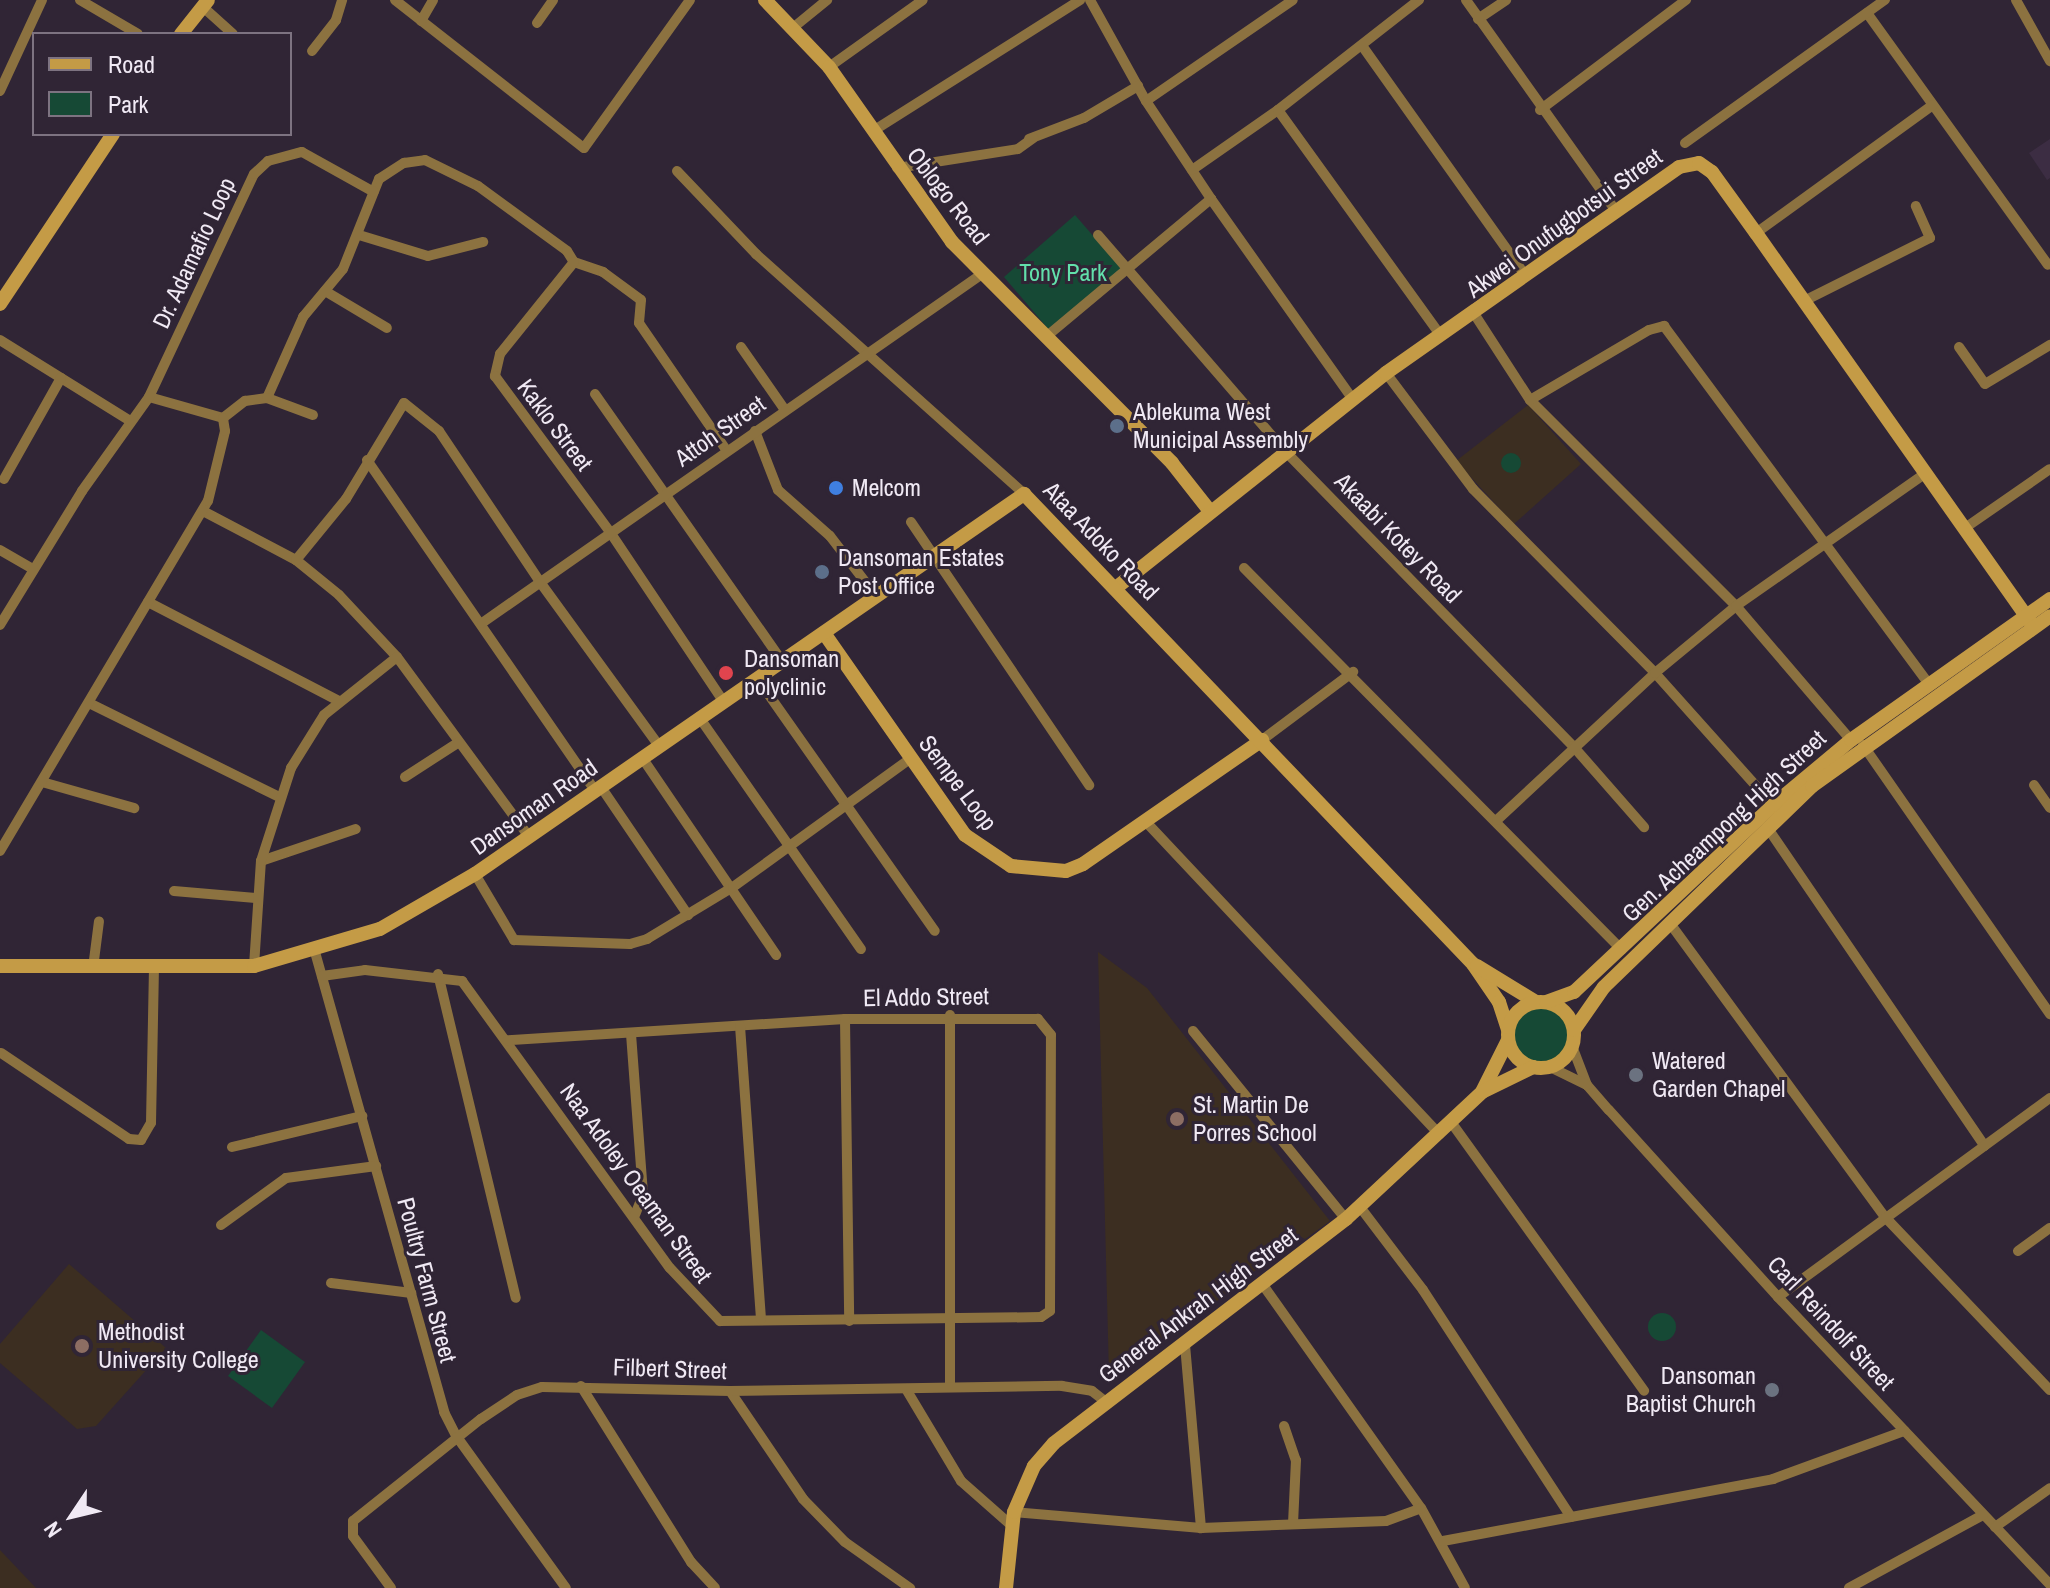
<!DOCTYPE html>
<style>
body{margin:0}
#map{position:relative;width:2050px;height:1588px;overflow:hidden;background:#302535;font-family:"Archivo Narrow",sans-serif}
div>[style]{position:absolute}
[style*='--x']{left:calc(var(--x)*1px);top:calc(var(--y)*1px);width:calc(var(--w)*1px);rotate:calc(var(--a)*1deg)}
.built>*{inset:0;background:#3c2d43}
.education>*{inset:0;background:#3c2e21}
.green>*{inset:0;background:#164935}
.round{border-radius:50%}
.street>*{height:10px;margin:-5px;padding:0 5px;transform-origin:5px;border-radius:5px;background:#8c7240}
.secondary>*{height:14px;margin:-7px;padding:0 7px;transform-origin:7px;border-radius:7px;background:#c49b46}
.secondary>.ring{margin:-7px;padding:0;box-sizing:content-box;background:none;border:14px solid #c49b46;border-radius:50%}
.dots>*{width:22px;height:22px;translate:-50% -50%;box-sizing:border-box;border:4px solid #302535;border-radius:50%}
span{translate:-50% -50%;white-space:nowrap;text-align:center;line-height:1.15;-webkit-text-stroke:6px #302535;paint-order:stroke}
.street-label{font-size:24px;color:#f0e9f4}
.park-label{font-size:24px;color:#62e0ab}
.poi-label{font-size:24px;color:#f0e9f4}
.left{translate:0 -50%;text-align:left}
.right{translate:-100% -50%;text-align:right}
.legend{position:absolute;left:32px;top:32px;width:260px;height:104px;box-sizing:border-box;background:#302535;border:2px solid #7d7381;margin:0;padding:10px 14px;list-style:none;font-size:24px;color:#f0e9f4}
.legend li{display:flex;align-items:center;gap:16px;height:40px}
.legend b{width:40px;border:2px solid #7d7381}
.north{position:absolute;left:32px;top:1476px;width:80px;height:80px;-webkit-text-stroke:6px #302535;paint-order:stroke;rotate:235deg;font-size:22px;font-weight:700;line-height:32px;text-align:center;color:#f0e9f4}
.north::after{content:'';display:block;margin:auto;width:28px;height:36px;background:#f0e9f4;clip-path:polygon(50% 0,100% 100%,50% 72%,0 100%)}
</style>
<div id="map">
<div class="built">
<i style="clip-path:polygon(2050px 139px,2050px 178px,2047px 180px,2029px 153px)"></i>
</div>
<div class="education">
<i style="clip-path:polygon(1528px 405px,1581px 464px,1514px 524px,1456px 461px)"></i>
<i style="clip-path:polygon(1098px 952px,1147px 988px,1330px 1221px,1305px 1239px,1299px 1236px,1212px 1305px,1109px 1375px)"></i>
<i style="clip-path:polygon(69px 1264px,166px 1348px,96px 1426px,77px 1429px,0 1363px,0 1344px)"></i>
<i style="clip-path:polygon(0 1550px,36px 1588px,0 1588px)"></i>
</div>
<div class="green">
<i style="clip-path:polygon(1075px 215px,1122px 269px,1050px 331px,1004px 277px)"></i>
<i class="round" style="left:1501px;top:453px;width:20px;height:20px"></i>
<i class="round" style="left:1514px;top:1007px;width:56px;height:56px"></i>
<i class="round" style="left:1648px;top:1313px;width:28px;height:28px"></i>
<i style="clip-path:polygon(261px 1330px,305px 1362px,272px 1408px,228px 1376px)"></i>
</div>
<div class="street">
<i style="--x:80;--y:0;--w:67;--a:30.4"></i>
<i style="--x:395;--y:0;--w:240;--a:38.1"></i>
<i style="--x:584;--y:148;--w:182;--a:-54.4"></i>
<i style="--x:1090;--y:0;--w:115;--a:61"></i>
<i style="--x:1146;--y:101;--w:118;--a:56.4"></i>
<i style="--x:1211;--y:199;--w:244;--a:54.7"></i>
<i style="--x:1466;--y:0;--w:259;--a:54.6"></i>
<i style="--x:2016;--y:0;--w:70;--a:60.9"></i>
<i style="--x:203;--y:7;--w:40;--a:42"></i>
<i style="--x:1867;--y:13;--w:310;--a:54.3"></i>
<i style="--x:1478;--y:19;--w:34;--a:-34"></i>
<i style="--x:421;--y:21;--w:24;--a:-60"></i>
<i style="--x:537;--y:23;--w:28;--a:-55"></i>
<i style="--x:794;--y:27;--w:43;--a:-39.3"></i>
<i style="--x:1363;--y:47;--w:280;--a:54.6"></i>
<i style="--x:312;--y:51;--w:39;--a:-52"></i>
<i style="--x:336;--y:20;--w:21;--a:-73"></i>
<i style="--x:829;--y:67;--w:115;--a:-35.5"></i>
<i style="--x:0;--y:91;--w:100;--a:-65.2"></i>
<i style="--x:1146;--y:101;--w:178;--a:-34.5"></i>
<i style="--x:1278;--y:110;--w:277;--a:54.2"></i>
<i style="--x:1540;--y:110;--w:183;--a:-37"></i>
<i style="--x:873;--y:131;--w:245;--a:-32.3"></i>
<i style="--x:1029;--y:139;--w:59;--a:-20.9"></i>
<i style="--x:1084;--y:118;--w:63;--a:-30.7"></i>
<i style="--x:1685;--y:143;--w:246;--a:-35.6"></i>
<i style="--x:897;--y:168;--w:122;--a:-8.9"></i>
<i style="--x:1018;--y:149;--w:19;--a:-36"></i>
<i style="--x:1192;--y:170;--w:105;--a:-34.9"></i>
<i style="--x:1278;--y:110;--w:179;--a:-38"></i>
<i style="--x:677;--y:171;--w:115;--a:46.4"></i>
<i style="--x:756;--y:254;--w:360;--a:41.8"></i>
<i style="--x:1756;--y:233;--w:218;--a:-35.9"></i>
<i style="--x:359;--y:235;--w:72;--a:16.9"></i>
<i style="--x:428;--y:256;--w:57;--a:-14.3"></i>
<i style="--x:1098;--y:235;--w:284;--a:49.1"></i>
<i style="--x:1284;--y:450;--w:414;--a:45.7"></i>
<i style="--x:1573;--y:746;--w:108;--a:48.8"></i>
<i style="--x:574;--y:262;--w:31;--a:19"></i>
<i style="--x:603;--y:272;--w:47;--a:36.4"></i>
<i style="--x:641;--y:300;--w:23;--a:95"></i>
<i style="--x:639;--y:323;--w:155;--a:55.5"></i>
<i style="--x:325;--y:291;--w:72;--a:30.8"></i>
<i style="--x:1804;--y:301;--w:141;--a:-26.6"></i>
<i style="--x:1930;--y:238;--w:35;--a:-114"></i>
<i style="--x:1475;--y:315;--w:101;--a:57.1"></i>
<i style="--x:1530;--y:400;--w:291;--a:45"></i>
<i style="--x:1736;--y:606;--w:177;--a:49.4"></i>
<i style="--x:1047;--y:336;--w:214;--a:-39.9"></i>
<i style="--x:0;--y:340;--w:153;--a:31.9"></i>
<i style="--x:741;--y:347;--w:77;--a:55.1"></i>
<i style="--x:1959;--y:347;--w:45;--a:54.9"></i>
<i style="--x:1985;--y:384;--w:76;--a:-31"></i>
<i style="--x:1386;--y:373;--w:145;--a:53.1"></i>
<i style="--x:1473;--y:489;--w:259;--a:45.3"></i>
<i style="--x:1655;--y:673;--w:177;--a:48.2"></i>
<i style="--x:595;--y:394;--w:326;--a:55"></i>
<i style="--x:149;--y:397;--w:77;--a:15.8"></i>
<i style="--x:267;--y:398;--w:89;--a:-66"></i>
<i style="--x:303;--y:317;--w:62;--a:-50.2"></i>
<i style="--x:343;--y:269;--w:97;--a:-68.2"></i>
<i style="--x:379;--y:179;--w:30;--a:-33"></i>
<i style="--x:404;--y:163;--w:21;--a:-8"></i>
<i style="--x:425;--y:160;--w:59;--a:26.1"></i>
<i style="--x:478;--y:186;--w:110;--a:36.1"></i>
<i style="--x:567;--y:251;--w:13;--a:58"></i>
<i style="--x:574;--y:262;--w:118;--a:128.8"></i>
<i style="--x:500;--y:354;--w:23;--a:103"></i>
<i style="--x:495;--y:376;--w:194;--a:53.6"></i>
<i style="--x:610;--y:532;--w:203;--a:56.2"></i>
<i style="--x:1530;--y:400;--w:138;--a:-30.5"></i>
<i style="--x:1649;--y:330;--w:16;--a:-15"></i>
<i style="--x:1664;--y:326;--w:444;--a:53.5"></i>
<i style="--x:223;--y:418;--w:28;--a:-38"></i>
<i style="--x:245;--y:401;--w:22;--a:-8"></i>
<i style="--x:267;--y:398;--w:49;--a:20.3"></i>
<i style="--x:755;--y:431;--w:63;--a:68.7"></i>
<i style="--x:778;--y:490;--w:69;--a:41.5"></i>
<i style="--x:830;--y:536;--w:76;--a:52.5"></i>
<i style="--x:367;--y:460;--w:402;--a:55.4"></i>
<i style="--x:4;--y:479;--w:116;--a:-60.6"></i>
<i style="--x:203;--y:511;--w:105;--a:27.8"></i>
<i style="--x:296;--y:560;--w:55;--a:39.1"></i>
<i style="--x:339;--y:595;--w:85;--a:46.9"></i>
<i style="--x:397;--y:657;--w:223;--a:53.7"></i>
<i style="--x:911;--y:522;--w:318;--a:55.9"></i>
<i style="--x:1965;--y:528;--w:103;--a:-34.8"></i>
<i style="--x:0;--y:550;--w:38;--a:30"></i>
<i style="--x:296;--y:560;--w:79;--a:-50.7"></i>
<i style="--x:346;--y:499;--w:112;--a:-58.9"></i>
<i style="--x:404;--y:403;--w:45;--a:38.7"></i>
<i style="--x:439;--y:431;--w:182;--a:56.2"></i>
<i style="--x:540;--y:582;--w:203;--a:54"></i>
<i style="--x:1244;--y:568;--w:537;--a:45.3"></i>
<i style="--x:148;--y:602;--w:215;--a:27.4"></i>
<i style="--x:482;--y:623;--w:610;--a:-34.92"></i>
<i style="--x:0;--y:625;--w:157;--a:-58.5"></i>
<i style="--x:82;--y:491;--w:115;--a:-54.5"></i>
<i style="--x:149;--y:397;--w:246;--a:-64.8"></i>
<i style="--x:254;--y:174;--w:19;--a:-43"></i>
<i style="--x:268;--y:161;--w:35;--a:-15"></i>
<i style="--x:302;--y:152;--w:82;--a:29.1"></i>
<i style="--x:757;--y:678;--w:309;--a:54.9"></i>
<i style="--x:89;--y:703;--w:210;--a:26.3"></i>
<i style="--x:699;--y:717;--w:283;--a:55.1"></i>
<i style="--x:1262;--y:740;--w:114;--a:-36.8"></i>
<i style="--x:1863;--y:745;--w:328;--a:55.2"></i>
<i style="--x:643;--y:759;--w:237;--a:55.8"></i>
<i style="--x:405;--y:777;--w:64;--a:-32.9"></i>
<i style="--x:42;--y:782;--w:96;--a:15.8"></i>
<i style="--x:2034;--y:785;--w:28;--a:55"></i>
<i style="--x:601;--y:787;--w:155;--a:55.8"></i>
<i style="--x:1497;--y:820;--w:216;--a:-42.9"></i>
<i style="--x:1655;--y:673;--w:105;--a:-39.6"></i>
<i style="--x:1736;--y:606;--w:232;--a:-35"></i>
<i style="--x:1147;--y:823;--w:427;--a:46.8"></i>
<i style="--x:1767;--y:827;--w:386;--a:55.7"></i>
<i style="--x:0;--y:851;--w:407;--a:-59.3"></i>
<i style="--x:208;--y:501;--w:72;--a:-76.3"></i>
<i style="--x:225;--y:431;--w:13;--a:-99"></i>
<i style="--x:261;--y:861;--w:100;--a:-18.6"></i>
<i style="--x:475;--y:874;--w:77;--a:59.4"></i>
<i style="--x:514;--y:940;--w:116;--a:2"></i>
<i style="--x:630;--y:944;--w:18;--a:-16"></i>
<i style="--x:647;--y:939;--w:100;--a:-31.2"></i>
<i style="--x:733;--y:887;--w:220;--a:-35.9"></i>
<i style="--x:174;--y:891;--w:82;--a:4.9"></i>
<i style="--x:1669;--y:922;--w:366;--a:53.8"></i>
<i style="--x:1885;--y:1217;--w:239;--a:46.4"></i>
<i style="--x:315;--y:952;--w:478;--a:74.3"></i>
<i style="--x:444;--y:1412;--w:28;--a:63"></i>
<i style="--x:457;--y:1437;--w:186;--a:54.2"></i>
<i style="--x:254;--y:966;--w:105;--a:-86.2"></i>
<i style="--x:261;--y:861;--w:98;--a:-72.1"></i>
<i style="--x:291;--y:768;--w:62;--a:-58.1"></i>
<i style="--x:324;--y:715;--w:93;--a:-38.5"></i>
<i style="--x:93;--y:968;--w:47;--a:-82.7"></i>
<i style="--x:438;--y:974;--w:333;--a:76.5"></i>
<i style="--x:322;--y:976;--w:43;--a:-7.9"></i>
<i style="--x:365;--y:970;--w:98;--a:6.5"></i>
<i style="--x:462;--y:981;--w:354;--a:54.1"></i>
<i style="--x:670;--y:1268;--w:73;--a:46.7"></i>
<i style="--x:720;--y:1321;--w:321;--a:-0.7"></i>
<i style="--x:1041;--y:1317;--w:11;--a:-34"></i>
<i style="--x:1050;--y:1311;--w:276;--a:-89.8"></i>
<i style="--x:1051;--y:1035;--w:21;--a:-129"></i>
<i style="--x:1038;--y:1019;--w:193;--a:180"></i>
<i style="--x:845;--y:1019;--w:338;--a:176.4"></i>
<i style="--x:845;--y:1019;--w:302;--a:89.2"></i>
<i style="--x:740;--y:1026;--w:294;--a:85.9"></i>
<i style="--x:1193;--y:1031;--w:242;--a:50.9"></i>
<i style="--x:631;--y:1034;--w:161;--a:85.7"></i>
<i style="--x:643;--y:1195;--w:24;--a:112"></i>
<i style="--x:1572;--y:1046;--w:42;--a:69"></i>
<i style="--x:1587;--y:1085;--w:33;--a:49"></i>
<i style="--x:1609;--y:1110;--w:252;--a:47.9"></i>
<i style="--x:1778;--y:1297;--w:396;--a:46.6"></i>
<i style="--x:1;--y:1053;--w:154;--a:33.9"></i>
<i style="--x:129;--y:1139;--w:12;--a:5"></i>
<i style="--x:141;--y:1140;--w:20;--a:-60"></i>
<i style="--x:151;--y:1123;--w:155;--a:-88.9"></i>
<i style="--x:1550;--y:1067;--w:41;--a:25.9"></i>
<i style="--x:1451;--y:1122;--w:331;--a:54.3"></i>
<i style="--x:232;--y:1147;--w:134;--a:-13.4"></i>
<i style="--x:1360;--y:1207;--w:104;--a:52.8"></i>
<i style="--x:1423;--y:1290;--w:271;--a:56.9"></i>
<i style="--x:221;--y:1225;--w:80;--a:-35.9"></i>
<i style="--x:286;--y:1178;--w:91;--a:-7.6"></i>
<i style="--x:2018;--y:1251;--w:39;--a:-36"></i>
<i style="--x:331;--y:1283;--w:81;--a:7.1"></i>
<i style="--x:1263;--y:1285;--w:273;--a:54.7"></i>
<i style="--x:1421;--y:1508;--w:91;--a:61.2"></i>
<i style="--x:1778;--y:1297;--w:337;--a:-36.2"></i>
<i style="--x:1185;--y:1345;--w:184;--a:85"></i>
<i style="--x:581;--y:1386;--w:208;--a:58"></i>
<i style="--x:691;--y:1562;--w:35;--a:47"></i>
<i style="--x:950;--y:1387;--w:372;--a:-90"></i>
<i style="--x:906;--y:1389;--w:107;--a:59.1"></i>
<i style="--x:961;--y:1481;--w:68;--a:41.4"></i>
<i style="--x:730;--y:1391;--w:130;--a:55.9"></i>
<i style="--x:803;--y:1499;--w:60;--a:45.7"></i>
<i style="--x:845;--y:1542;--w:80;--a:35.3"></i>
<i style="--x:1284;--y:1426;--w:36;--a:71"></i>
<i style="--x:1296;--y:1460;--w:64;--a:92.7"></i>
<i style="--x:1014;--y:1512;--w:188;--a:4.9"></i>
<i style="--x:1201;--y:1528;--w:185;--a:-2.2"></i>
<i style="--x:1386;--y:1521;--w:37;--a:-20"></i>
<i style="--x:1995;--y:1527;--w:67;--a:-35.3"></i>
<i style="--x:1443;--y:1541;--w:336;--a:-10.6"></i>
<i style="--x:1773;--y:1479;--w:140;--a:-20.1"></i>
<i style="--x:391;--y:1588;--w:64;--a:-126.2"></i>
<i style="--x:353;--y:1536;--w:15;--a:-90"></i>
<i style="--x:353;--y:1521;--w:164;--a:-38.6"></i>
<i style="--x:481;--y:1419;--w:43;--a:-33.7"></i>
<i style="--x:517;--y:1395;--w:26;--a:-18"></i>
<i style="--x:542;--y:1387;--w:188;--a:1.2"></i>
<i style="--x:730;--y:1391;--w:332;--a:-0.9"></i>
<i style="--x:1062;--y:1386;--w:30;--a:9"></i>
<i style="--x:1092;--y:1391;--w:18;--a:38"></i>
<i style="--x:1849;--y:1588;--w:153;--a:-28.6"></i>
</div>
<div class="secondary">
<i style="--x:765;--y:0;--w:93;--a:46.3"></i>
<i style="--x:829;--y:67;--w:214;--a:54.9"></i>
<i style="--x:952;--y:242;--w:312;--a:45.1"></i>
<i style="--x:1172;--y:463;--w:60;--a:51.8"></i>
<i style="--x:181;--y:34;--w:43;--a:-51.5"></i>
<i style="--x:0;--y:304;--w:204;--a:-56.4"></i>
<i style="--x:1117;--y:587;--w:344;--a:-38.5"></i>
<i style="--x:1386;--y:373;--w:358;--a:-35.1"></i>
<i style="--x:1679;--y:167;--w:20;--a:-11"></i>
<i style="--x:1699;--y:163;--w:16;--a:35"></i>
<i style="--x:1712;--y:172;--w:75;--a:54.2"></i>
<i style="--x:1756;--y:233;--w:482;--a:54.8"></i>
<i style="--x:824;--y:633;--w:246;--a:55.1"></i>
<i style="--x:965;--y:835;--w:55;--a:34"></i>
<i style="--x:1011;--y:866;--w:55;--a:5.2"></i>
<i style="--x:1066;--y:871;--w:18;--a:-22"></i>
<i style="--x:1083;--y:864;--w:218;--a:-34.7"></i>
<i style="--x:0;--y:966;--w:254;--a:0"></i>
<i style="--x:254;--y:966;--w:131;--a:-16.4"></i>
<i style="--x:380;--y:929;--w:110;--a:-30.1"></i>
<i style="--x:475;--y:874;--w:668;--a:-34.69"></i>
<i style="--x:1024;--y:494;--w:650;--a:46.31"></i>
<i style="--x:1473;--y:964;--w:46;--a:55.6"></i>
<i style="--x:1499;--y:1002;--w:28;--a:72"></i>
<i style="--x:1477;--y:966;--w:69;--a:31.4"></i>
<i class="ring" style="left:1508px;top:1002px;width:52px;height:52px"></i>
<i style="--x:1546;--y:1002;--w:30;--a:-20"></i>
<i style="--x:1574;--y:992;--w:273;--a:-43.2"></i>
<i style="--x:1773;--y:805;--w:102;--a:-39.8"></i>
<i style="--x:1851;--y:740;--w:244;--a:-35.3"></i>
<i style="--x:1574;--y:1030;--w:52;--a:-55.1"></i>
<i style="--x:1604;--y:987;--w:289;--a:-44"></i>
<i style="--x:1812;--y:786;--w:292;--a:-35.5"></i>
<i style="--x:1483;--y:1090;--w:56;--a:-63.4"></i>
<i style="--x:1006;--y:1588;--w:76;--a:-84"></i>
<i style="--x:1014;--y:1512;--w:50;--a:-66.5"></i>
<i style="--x:1034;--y:1466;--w:30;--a:-49"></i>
<i style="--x:1054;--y:1443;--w:368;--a:-37.5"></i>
<i style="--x:1346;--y:1219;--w:186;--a:-43"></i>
<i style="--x:1482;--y:1092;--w:57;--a:-26.1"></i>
</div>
<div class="dots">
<i style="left:1117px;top:426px;background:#5c6f8a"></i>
<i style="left:836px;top:488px;background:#3f7fe0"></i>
<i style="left:822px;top:572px;background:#5c6f8a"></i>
<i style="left:726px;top:673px;background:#e0444e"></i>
<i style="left:1636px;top:1075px;background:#6b7280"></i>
<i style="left:1177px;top:1119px;background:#8d6e63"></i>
<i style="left:82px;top:1346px;background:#8d6e63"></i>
<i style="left:1772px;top:1390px;background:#6b7280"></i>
</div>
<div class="street-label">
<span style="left:948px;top:196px;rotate:52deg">Oblogo Road</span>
<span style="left:1564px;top:223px;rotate:-36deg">Akwei Onufugbotsui Street</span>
<span style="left:194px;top:253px;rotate:-65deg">Dr. Adamafio Loop</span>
<span style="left:555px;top:425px;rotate:53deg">Kaklo Street</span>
<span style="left:720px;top:431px;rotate:-35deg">Attoh Street</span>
<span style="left:1398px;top:538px;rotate:46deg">Akaabi Kotey Road</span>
<span style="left:1101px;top:541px;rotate:46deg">Ataa Adoko Road</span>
<span style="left:958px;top:783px;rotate:53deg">Sempe Loop</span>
<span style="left:534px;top:807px;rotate:-35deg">Dansoman Road</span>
<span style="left:1724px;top:826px;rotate:-43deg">Gen. Acheampong High Street</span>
<span style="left:926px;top:997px;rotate:-1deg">El Addo Street</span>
<span style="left:636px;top:1183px;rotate:54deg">Naa Adoley Oeaman Street</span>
<span style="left:427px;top:1280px;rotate:75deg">Poultry Farm Street</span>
<span style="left:1198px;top:1305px;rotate:-37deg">General Ankrah High Street</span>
<span style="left:1831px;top:1323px;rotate:47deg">Carl Reindolf Street</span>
<span style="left:670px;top:1369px;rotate:2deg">Filbert Street</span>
</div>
<div class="park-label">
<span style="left:1063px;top:273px">Tony Park</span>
</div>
<div class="poi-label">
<span class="left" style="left:1133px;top:426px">Ablekuma West<br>Municipal Assembly</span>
<span class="left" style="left:852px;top:488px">Melcom</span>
<span class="left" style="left:838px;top:572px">Dansoman Estates<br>Post Office</span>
<span class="left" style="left:744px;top:673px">Dansoman<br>polyclinic</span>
<span class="left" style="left:1652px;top:1075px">Watered<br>Garden Chapel</span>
<span class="left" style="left:1193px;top:1119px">St. Martin De<br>Porres School</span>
<span class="left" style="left:98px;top:1346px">Methodist<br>University College</span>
<span class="right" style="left:1756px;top:1390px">Dansoman<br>Baptist Church</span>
</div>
<ul class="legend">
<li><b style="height:10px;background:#c49b46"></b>Road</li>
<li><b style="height:22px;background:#164935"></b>Park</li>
</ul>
<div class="north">N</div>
</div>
